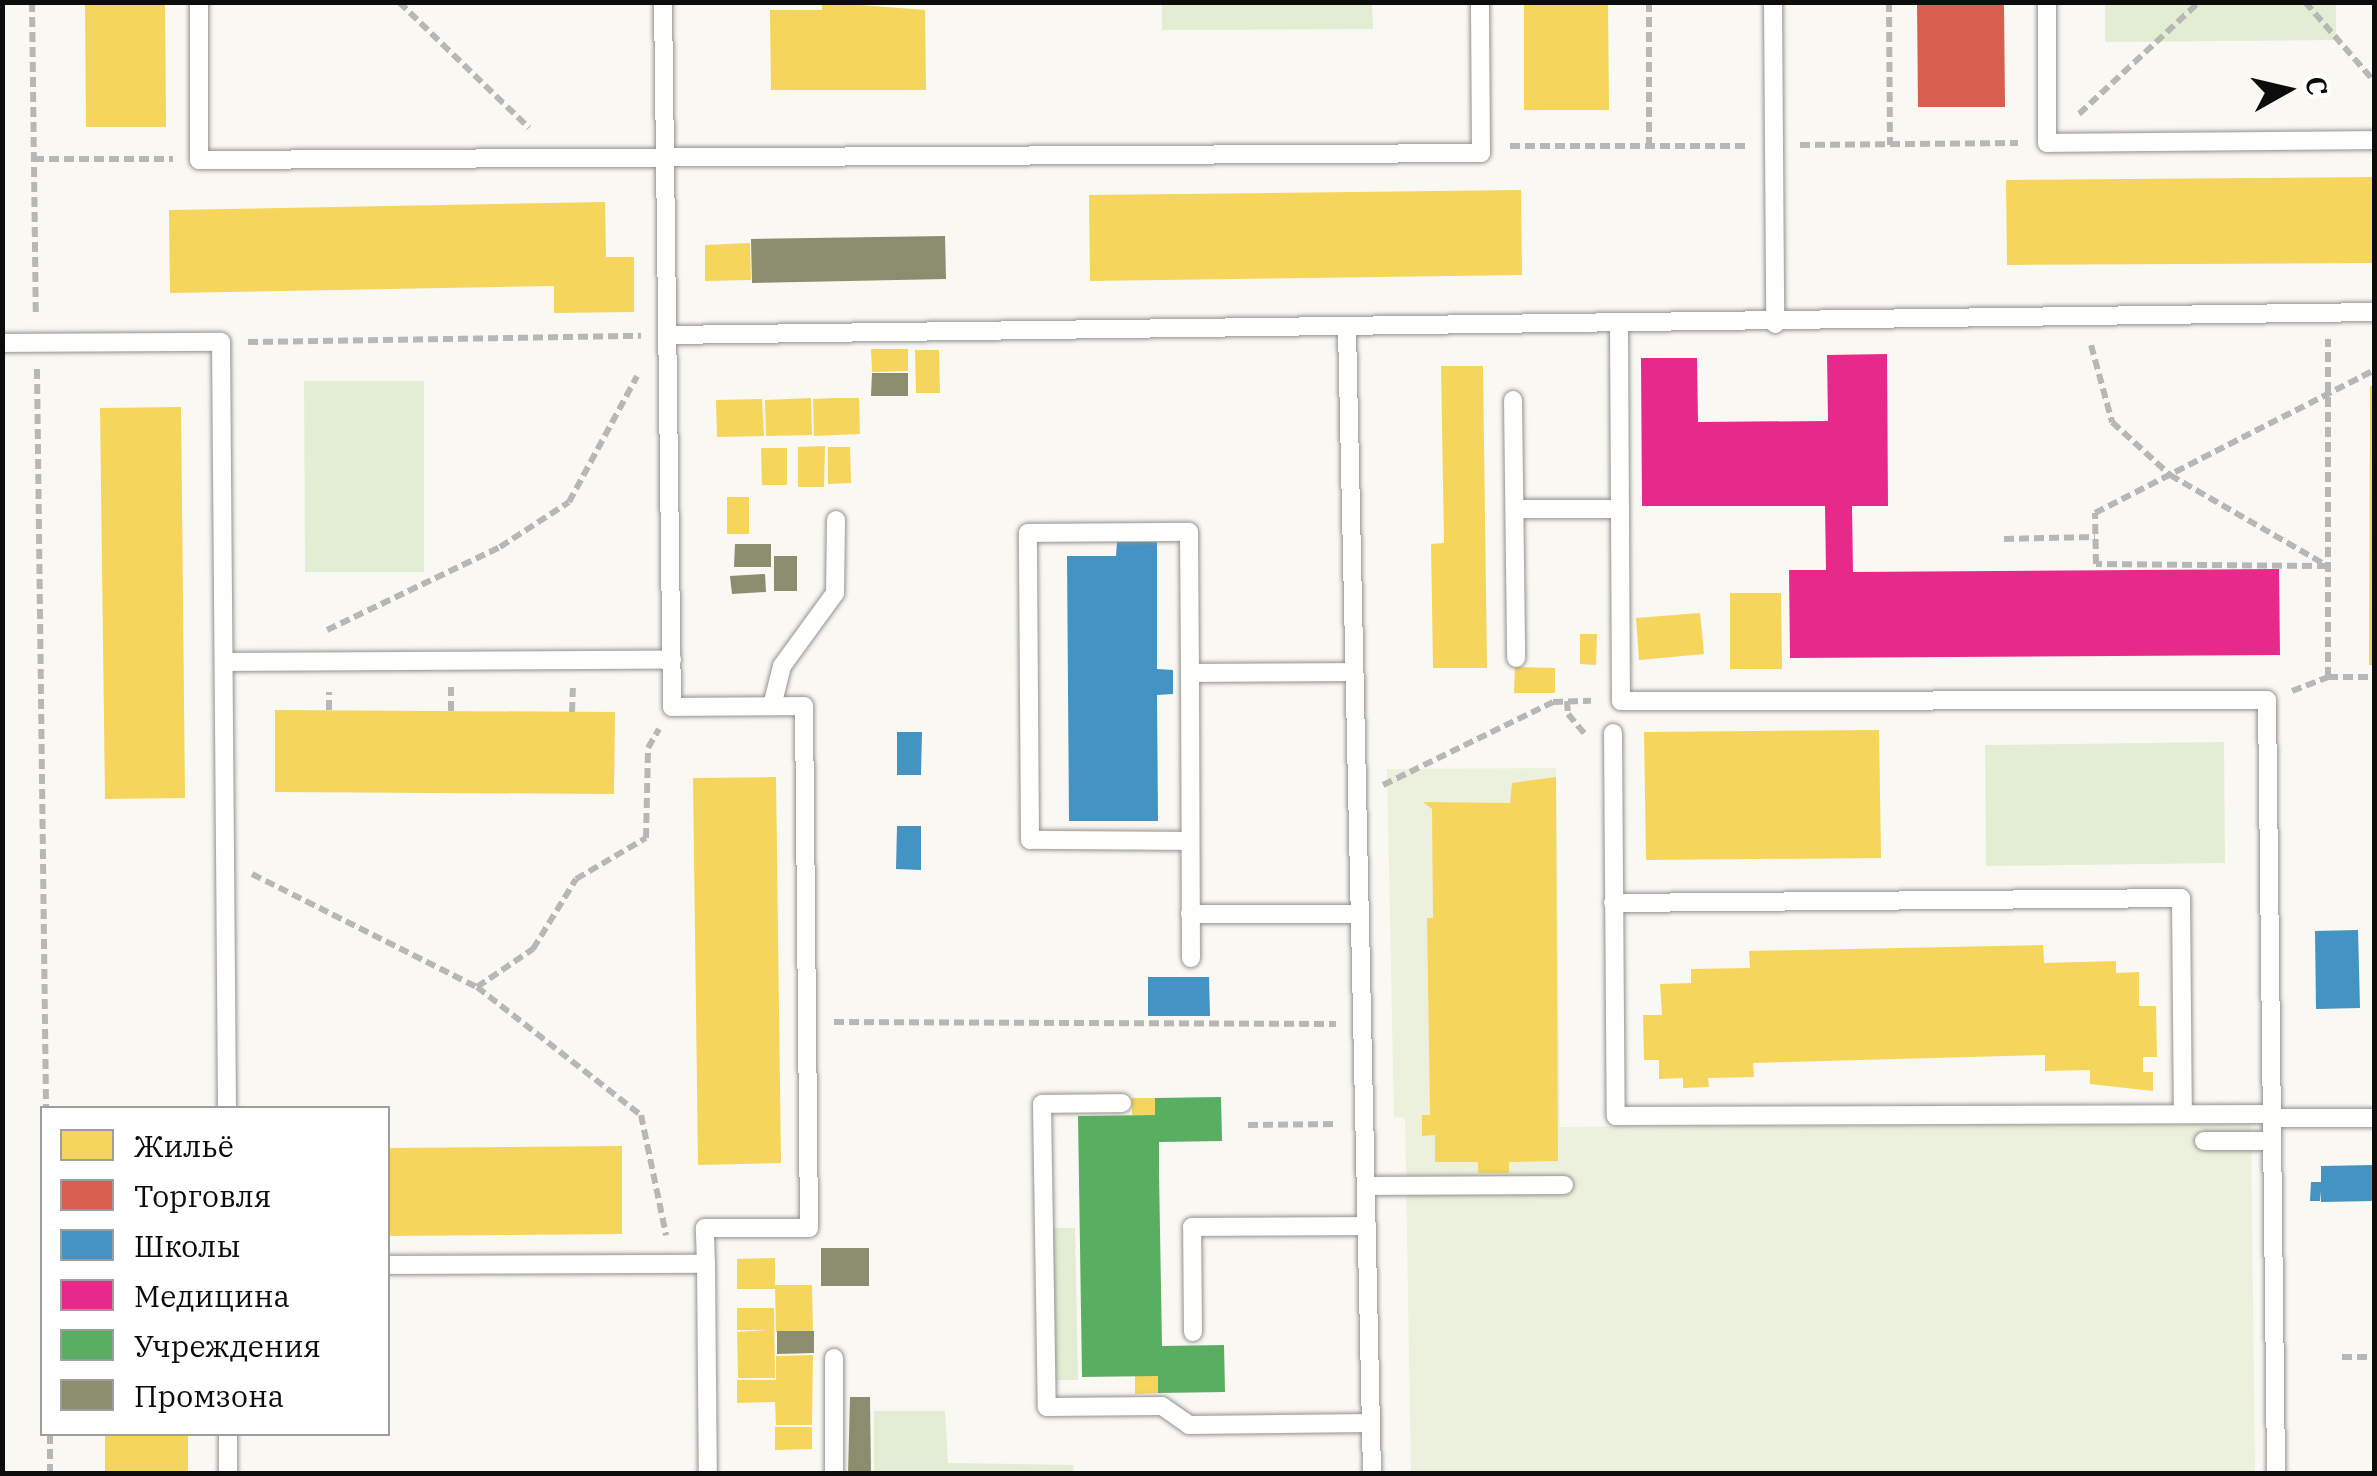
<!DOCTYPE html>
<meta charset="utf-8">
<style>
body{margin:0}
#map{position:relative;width:2377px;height:1476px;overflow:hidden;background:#faf8f2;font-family:"IBM Plex Serif",serif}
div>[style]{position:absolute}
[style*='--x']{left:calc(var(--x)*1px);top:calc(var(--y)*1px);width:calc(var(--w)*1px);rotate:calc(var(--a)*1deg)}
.green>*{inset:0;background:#e3edd4}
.pitch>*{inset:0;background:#ecf1dd}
.homes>*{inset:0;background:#f6d55c}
.shops>*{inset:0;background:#d6604d}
.schools>*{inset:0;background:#4393c3}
.health>*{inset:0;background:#e7298a}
.public>*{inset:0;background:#5aae61}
.industry>*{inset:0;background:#8c8c6e}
.path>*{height:6px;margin-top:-3px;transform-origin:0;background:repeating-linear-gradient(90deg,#b7b7b6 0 10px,transparent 0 15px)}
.roads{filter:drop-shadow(0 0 2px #939290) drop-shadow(0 0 2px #939290)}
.lane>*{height:18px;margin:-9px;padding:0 9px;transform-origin:9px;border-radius:9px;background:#fefefd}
span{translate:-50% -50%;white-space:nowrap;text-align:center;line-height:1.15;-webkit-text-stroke:10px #fff;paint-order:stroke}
.frame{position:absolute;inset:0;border:5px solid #0c0c0c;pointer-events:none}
.legend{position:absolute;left:40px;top:1106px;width:350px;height:330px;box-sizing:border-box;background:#fff;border:2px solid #9e9e9e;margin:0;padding:12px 18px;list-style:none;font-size:30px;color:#0c0c0c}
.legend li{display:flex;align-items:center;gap:20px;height:50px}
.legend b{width:50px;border:2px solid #9e9e9e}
.north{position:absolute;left:2237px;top:40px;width:100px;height:100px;-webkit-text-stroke:8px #fff;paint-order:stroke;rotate:82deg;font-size:28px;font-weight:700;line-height:40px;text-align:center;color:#0c0c0c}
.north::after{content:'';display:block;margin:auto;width:35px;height:45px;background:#0c0c0c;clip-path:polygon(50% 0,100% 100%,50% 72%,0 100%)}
</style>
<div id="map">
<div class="green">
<i style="clip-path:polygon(1162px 3px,1372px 3px,1373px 29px,1162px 30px)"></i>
<i style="clip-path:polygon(2105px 3px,2336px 3px,2336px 40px,2105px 42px)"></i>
<i style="clip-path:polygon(304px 381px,424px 381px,424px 572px,305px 572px)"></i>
<i style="clip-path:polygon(2224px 742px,2225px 863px,1986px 866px,1985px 745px)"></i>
<i style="clip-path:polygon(1053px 1228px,1075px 1228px,1078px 1380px,1055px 1380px)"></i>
<i style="clip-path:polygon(874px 1411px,945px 1411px,948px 1463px,1073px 1465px,1074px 1473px,874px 1473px)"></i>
</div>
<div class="pitch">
<i style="clip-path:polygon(1556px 768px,1560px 1127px,2251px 1124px,2255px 1473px,1411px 1473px,1405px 1118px,1394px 1117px,1387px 769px)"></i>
</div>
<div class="homes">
<i style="clip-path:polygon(85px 2px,165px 2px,166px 127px,86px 127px)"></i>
<i style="clip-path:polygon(822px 2px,925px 10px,926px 90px,771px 90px,770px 10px,822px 10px)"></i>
<i style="clip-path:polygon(1524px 2px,1608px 2px,1609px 110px,1524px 110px)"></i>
<i style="clip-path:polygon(2374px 177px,2374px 263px,2007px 265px,2006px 180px)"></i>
<i style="clip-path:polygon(1521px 190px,1522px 275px,1090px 281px,1089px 195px)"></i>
<i style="clip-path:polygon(605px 202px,606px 257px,634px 257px,634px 312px,554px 313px,554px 286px,170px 293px,169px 210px)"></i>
<i style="clip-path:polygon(750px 243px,751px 280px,705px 281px,705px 245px)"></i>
<i style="clip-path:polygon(871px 349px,908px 349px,908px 371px,872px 372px)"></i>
<i style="clip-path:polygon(915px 350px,939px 350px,940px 393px,916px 393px)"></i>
<i style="clip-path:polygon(1441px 366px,1483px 366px,1487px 668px,1433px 668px,1431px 544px,1444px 543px)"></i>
<i style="clip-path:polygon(2370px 386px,2374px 386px,2374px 665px,2369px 665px)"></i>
<i style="clip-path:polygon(811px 398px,812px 435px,766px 436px,765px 400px)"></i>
<i style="clip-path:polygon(835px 398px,859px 398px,860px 434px,814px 436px,813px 399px)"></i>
<i style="clip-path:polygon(762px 399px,764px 436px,717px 437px,716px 400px)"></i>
<i style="clip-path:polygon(181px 407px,185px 798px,105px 799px,100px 408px)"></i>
<i style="clip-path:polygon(825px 446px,824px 487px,798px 487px,798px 447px)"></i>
<i style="clip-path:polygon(828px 447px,850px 447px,851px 483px,828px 484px)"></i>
<i style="clip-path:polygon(761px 448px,787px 448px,787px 485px,762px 485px)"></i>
<i style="clip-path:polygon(727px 497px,749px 497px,749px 534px,727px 534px)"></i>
<i style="clip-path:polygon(1730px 593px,1781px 593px,1782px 669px,1730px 669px)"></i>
<i style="clip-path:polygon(1700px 613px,1704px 654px,1639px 660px,1636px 618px)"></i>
<i style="clip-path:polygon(1580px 634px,1597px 634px,1596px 665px,1580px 664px)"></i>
<i style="clip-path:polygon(1515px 667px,1555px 668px,1555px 693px,1514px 693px)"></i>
<i style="clip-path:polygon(275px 710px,615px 712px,614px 794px,275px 792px)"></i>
<i style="clip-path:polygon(1879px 730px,1881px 858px,1646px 860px,1644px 732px)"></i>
<i style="clip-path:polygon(776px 777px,781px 1163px,698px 1165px,693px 778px)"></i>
<i style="clip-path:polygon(1556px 777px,1558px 1161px,1509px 1162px,1509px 1173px,1478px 1173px,1478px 1162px,1435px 1162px,1435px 1135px,1422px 1136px,1422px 1115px,1430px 1115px,1427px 918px,1433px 918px,1432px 809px,1423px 802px,1510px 803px,1512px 783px)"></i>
<i style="clip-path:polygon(2043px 945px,2044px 963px,2116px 961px,2116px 973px,2139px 972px,2139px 1006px,2156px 1006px,2157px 1057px,2143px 1057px,2143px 1072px,2153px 1072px,2153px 1091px,2090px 1084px,2090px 1070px,2045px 1071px,2045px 1055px,1753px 1063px,1754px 1077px,1708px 1078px,1709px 1087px,1683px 1088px,1683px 1078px,1659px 1079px,1659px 1060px,1644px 1060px,1643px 1015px,1662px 1015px,1660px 984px,1691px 983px,1691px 969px,1750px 968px,1749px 951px)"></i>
<i style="clip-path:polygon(1132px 1098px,1155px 1098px,1155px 1115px,1132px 1115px)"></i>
<i style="clip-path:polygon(622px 1146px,622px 1234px,388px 1236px,388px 1148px)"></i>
<i style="clip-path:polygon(775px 1258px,775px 1289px,737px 1289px,737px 1259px)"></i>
<i style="clip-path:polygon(775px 1285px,812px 1285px,813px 1331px,776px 1332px)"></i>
<i style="clip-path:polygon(737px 1308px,774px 1308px,775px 1378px,738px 1378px,737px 1332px,766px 1330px,737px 1330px)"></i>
<i style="clip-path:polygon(813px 1355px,812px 1425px,776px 1425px,775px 1402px,737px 1403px,737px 1380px,776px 1380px,776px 1356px)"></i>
<i style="clip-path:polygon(1135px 1376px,1158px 1376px,1158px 1393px,1135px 1394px)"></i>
<i style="clip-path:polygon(775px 1427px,812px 1427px,812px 1449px,775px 1450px)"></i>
<i style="clip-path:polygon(105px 1434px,188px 1434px,188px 1474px,105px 1474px)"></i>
</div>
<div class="shops">
<i style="clip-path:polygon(1917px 2px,2004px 2px,2005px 107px,1918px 107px)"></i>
</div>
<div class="schools">
<i style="clip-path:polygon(1117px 542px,1157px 542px,1157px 669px,1173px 670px,1173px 694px,1157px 695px,1158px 821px,1069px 821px,1067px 556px,1116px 556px)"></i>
<i style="clip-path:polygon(897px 732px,922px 732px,921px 775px,897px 775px)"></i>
<i style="clip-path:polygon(897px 826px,921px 826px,921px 870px,896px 869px)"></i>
<i style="clip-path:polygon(2358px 930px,2360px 1008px,2316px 1009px,2315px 931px)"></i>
<i style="clip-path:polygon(1148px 977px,1209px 977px,1210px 1016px,1148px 1016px)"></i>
<i style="clip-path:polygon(2374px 1165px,2374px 1201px,2321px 1202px,2321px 1191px,2320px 1201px,2310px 1201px,2311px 1182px,2321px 1182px,2321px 1166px)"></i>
</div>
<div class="health">
<i style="clip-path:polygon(1887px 354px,1888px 506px,1852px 506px,1853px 572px,2279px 569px,2280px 655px,1790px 658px,1789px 570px,1826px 570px,1825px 506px,1642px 506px,1641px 358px,1697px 358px,1698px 422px,1828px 421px,1827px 355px)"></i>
</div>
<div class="public">
<i style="clip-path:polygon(1221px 1097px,1222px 1141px,1159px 1142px,1159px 1172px,1162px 1346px,1224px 1345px,1225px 1392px,1158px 1393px,1158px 1376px,1082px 1377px,1078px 1116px,1155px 1115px,1155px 1098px)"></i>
</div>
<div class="industry">
<i style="clip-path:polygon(945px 236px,946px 279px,752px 283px,751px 239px)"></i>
<i style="clip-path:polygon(872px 373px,908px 373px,908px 396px,871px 396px)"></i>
<i style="clip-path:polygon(735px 544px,771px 544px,771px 567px,734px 567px)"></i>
<i style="clip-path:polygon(774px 556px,797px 556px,797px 591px,774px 591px)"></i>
<i style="clip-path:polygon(765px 574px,766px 592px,732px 594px,730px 576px)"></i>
<i style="clip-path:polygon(821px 1248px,869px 1248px,869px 1286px,821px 1286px)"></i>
<i style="clip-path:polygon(777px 1331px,814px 1331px,814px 1353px,777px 1354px)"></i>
<i style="clip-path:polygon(850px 1397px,870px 1397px,871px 1474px,848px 1474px)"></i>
</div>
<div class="path">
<i style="--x:32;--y:2;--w:314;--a:89.3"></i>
<i style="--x:399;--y:2;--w:181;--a:44.1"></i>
<i style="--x:1649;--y:2;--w:144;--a:90"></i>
<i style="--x:1889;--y:2;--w:143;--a:89.6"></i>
<i style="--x:2305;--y:2;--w:105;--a:48.9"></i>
<i style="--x:2079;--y:114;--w:164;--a:-43"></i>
<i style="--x:1800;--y:145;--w:218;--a:-0.5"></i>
<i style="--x:1510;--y:146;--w:238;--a:0"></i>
<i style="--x:34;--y:159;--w:139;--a:0"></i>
<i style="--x:248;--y:342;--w:393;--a:-0.9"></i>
<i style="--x:2091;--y:345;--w:80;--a:74.7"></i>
<i style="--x:2112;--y:422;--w:79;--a:42.4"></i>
<i style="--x:2170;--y:475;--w:180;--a:30"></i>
<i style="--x:37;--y:369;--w:739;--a:89.3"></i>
<i style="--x:2004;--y:539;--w:91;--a:-1.3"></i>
<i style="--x:2327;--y:566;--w:231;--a:-179.5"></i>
<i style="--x:2096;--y:564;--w:51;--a:-91.1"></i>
<i style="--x:2095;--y:513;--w:314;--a:-27.1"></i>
<i style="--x:327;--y:630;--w:192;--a:-25.6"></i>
<i style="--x:500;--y:547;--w:82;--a:-33.1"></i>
<i style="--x:569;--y:502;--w:143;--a:-61.6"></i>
<i style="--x:2328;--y:677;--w:338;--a:-90"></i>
<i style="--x:2292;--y:691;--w:39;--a:-21"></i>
<i style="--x:2328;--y:677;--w:46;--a:0"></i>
<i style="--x:1567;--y:701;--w:13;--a:86"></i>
<i style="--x:1568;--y:714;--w:26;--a:50"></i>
<i style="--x:329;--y:710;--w:18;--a:-90"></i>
<i style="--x:451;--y:711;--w:24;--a:-90"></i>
<i style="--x:572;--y:712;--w:24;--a:-88"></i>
<i style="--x:1383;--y:785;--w:189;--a:-26"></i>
<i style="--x:1553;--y:702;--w:38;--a:-2"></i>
<i style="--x:252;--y:874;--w:252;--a:26.7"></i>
<i style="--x:477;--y:987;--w:208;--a:38"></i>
<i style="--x:641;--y:1115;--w:123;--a:78.2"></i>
<i style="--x:477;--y:987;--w:68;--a:-34.2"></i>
<i style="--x:533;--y:949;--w:82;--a:-58.4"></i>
<i style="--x:576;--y:879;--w:81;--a:-30.4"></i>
<i style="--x:646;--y:838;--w:90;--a:-88.7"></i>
<i style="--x:648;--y:748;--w:22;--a:-60"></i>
<i style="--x:834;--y:1022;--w:502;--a:0.23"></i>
<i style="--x:1248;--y:1125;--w:90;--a:-0.6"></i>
<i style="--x:2342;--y:1357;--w:32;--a:0"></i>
<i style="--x:50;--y:1434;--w:40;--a:90"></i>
</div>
<div class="roads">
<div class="lane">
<i style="--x:199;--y:2;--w:158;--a:90"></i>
<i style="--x:199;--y:160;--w:1282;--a:-0.31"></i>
<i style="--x:1481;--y:153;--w:151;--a:-90.4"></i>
<i style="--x:1773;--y:2;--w:322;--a:89.6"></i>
<i style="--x:2047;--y:2;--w:141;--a:90"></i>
<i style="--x:2047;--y:143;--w:327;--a:-0.5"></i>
<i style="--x:1619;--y:325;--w:376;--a:89.7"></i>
<i style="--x:1621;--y:701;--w:646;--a:-0.09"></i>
<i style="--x:2267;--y:700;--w:774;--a:89.33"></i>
<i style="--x:1347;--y:328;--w:1146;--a:88.75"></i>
<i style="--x:667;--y:335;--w:1707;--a:-0.77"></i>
<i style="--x:2;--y:343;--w:219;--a:-0.3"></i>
<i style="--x:221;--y:342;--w:766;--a:89.55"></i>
<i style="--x:1513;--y:400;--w:258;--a:89.3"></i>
<i style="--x:1515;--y:509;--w:105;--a:0"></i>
<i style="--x:226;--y:662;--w:446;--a:-0.3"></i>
<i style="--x:1190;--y:673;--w:164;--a:-0.3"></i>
<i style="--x:772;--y:706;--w:41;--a:-76"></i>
<i style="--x:782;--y:666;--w:90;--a:-54"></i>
<i style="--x:835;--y:593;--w:73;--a:-89.2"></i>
<i style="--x:1613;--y:733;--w:383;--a:89.6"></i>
<i style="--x:1616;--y:1116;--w:655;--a:-0.17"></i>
<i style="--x:1190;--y:841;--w:160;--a:-179.6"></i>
<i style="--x:1030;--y:840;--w:307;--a:-90.4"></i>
<i style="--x:1028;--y:533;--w:161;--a:-0.4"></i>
<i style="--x:1189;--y:532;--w:141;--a:89.6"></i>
<i style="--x:1190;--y:673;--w:285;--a:89.8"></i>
<i style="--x:1613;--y:903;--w:568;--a:-0.5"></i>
<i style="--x:2181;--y:898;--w:216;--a:89.5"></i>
<i style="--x:1190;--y:914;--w:170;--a:0"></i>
<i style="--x:1122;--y:1103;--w:80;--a:179.3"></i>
<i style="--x:1042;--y:1104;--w:303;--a:89.1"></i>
<i style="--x:1047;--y:1407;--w:115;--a:-0.5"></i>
<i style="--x:1162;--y:1406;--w:33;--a:35"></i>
<i style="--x:1189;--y:1425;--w:182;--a:-0.6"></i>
<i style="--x:2271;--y:1118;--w:103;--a:0"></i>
<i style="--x:2204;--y:1141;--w:67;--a:0"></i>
<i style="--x:1366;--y:1186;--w:198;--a:-0.3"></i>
<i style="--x:706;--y:1264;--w:210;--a:89.5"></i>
<i style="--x:388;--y:1265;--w:318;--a:-0.2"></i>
<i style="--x:706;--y:1264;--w:36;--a:-92"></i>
<i style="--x:705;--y:1228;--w:104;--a:0"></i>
<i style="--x:809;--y:1228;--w:522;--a:-90.55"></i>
<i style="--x:804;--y:706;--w:132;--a:179.6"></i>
<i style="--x:672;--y:707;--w:705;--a:-90.73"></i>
<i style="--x:1193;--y:1332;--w:105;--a:-90.5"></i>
<i style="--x:1192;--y:1227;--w:175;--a:-0.3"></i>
<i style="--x:834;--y:1358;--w:116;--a:90"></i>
<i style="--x:228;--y:1434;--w:40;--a:90"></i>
</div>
</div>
<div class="frame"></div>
<ul class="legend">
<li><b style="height:28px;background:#f6d55c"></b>Жильё</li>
<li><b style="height:28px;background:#d6604d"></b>Торговля</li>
<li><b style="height:28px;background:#4393c3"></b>Школы</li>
<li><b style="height:28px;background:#e7298a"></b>Медицина</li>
<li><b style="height:28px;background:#5aae61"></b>Учреждения</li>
<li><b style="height:28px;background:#8c8c6e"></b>Промзона</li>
</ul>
<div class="north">С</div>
</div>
